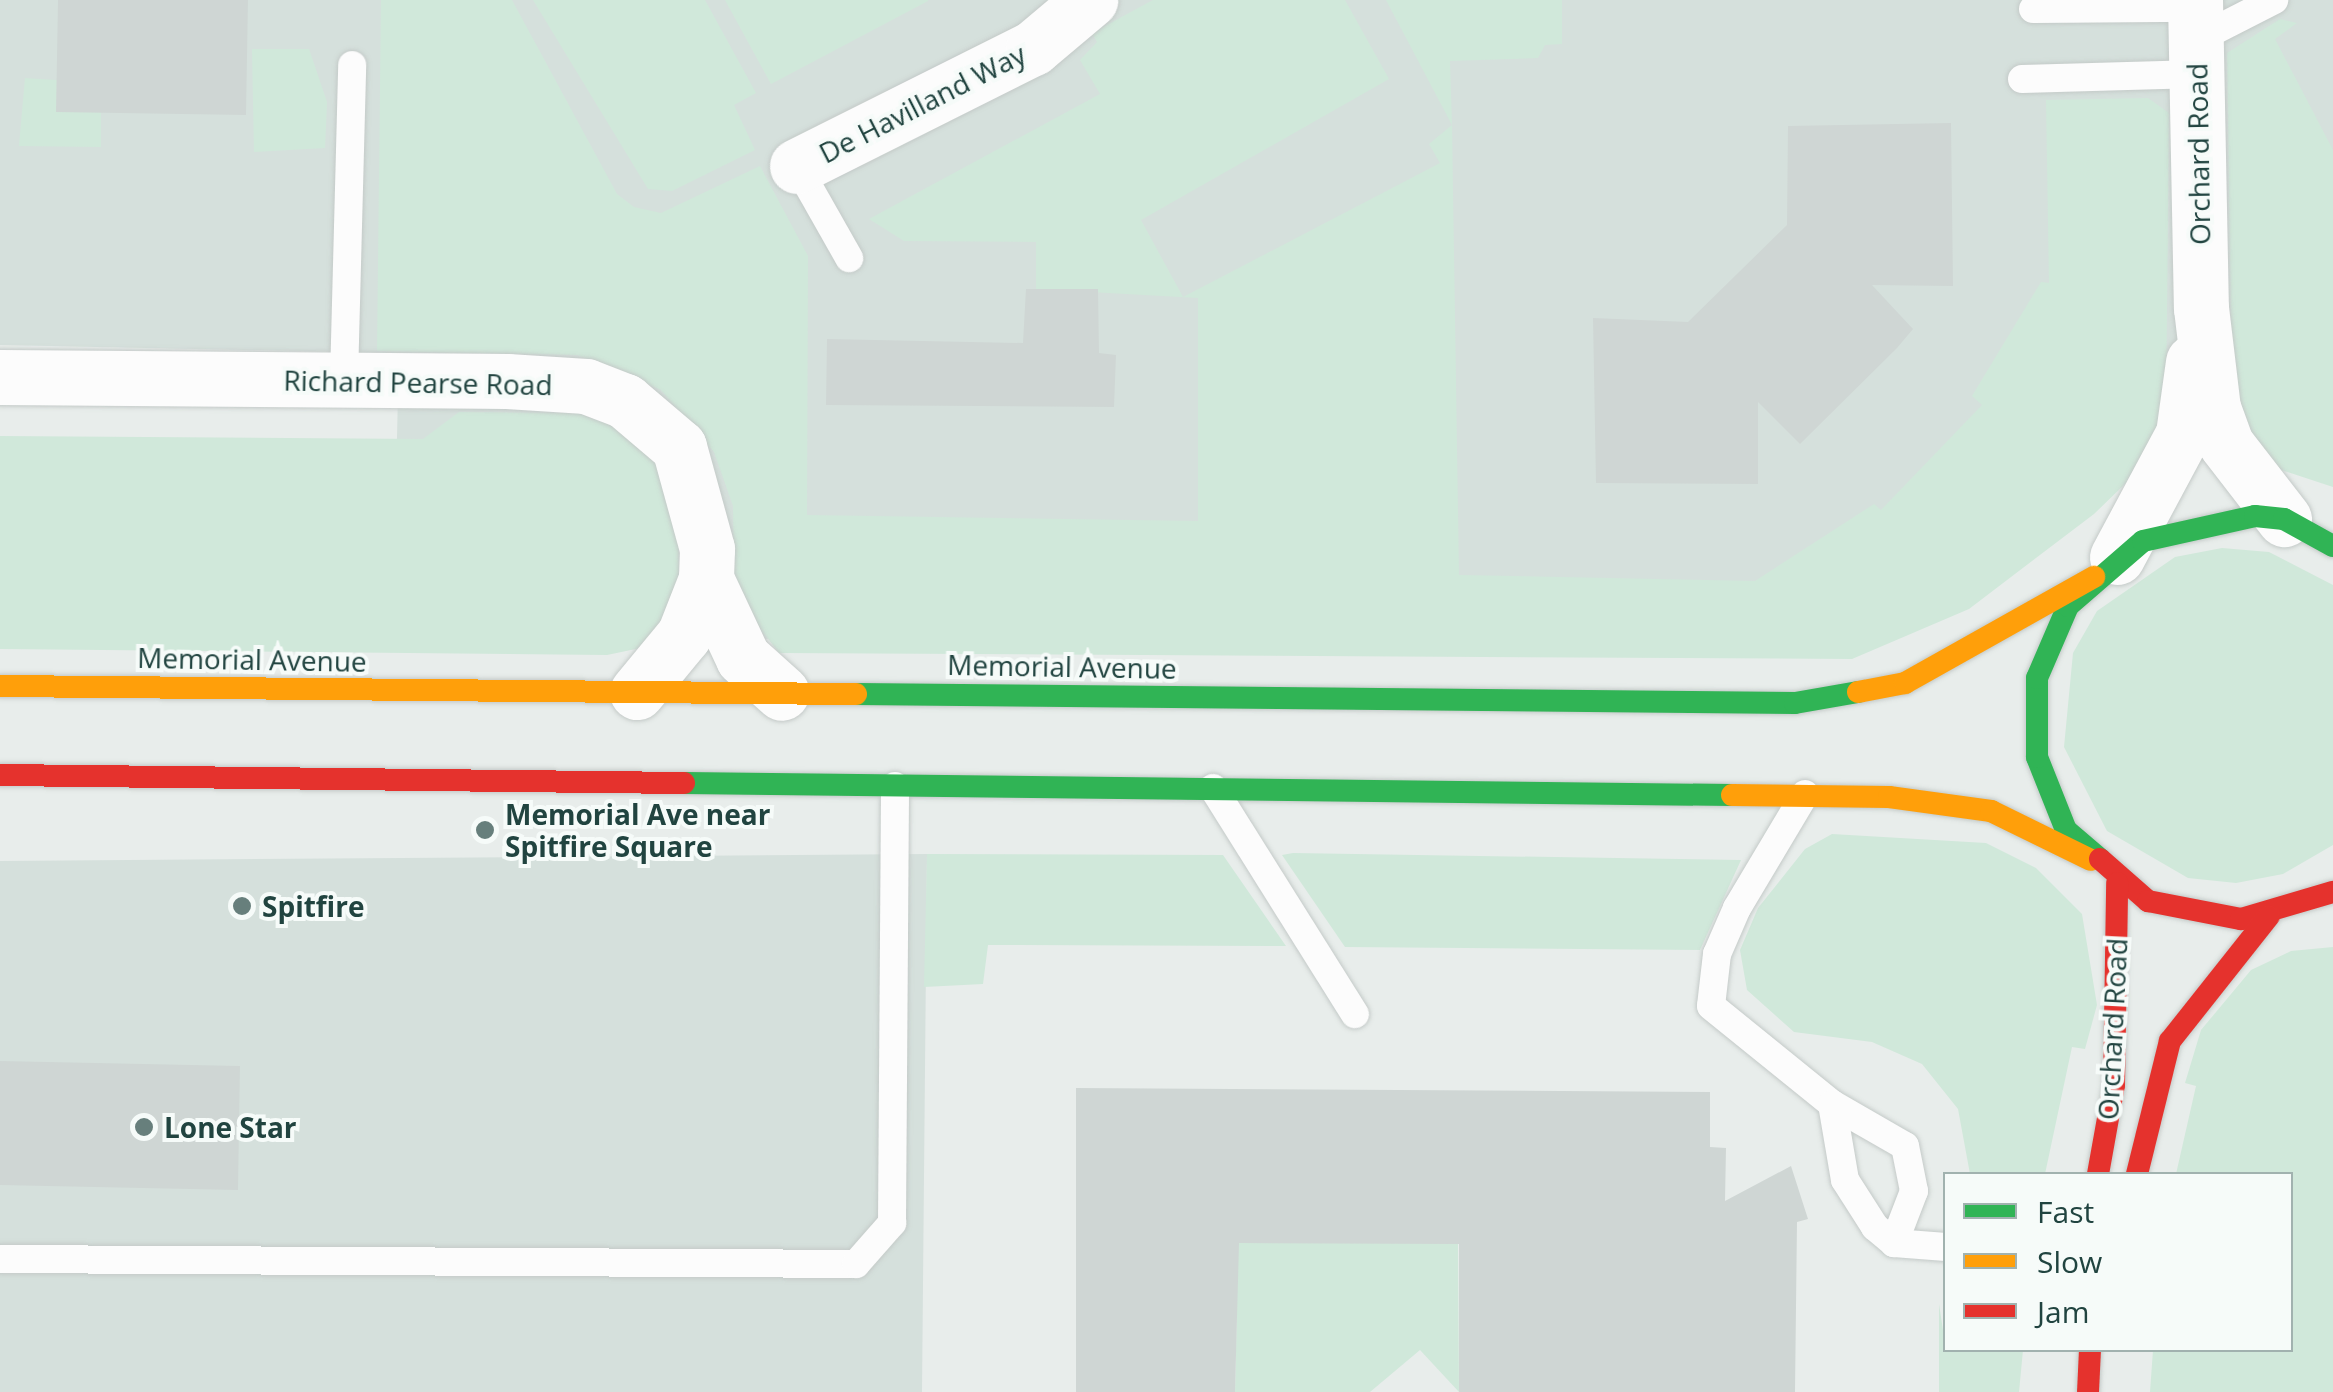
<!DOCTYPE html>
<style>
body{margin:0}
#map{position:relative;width:2333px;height:1392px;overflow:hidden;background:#e8edeb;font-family:"Open Sans",sans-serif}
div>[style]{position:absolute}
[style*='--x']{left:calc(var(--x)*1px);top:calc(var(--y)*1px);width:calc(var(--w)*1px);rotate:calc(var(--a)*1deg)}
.built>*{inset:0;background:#d5e0dc}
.green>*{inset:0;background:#d0e8da}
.building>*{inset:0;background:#cfd6d4}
.roads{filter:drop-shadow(0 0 2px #c4cac8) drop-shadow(0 0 2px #c4cac8)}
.lane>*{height:28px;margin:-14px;padding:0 14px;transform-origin:14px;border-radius:14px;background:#fcfcfc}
.street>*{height:55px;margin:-27.5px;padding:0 27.5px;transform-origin:27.5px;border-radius:27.5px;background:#fcfcfc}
.fast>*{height:22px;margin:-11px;padding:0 11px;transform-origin:11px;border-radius:11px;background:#30b455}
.slow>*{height:22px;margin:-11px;padding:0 11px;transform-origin:11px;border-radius:11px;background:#ff9f0a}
.jam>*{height:22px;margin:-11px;padding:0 11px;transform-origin:11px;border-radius:11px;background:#e5322d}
.dots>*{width:28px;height:28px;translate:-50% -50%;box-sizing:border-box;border:5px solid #f6fbf9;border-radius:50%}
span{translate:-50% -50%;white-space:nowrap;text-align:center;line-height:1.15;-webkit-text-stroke:8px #f6fbf9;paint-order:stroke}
.street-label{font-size:28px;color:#214440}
.poi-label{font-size:28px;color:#214440;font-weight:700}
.left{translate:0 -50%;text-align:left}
.legend{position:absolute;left:1943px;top:1172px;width:350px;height:180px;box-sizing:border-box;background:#f6fbf9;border:2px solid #a1b2af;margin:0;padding:12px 18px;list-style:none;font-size:30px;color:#214440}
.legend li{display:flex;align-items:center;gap:20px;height:50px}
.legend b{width:50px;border:2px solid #a1b2af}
</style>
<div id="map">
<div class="built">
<i style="clip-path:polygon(0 0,2333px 0,2333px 450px,2143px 448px,1943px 617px,392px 646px,399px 353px,0 345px)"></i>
<i style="clip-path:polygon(927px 854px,922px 1392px,0 1392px,0 861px)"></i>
</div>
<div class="green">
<i style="clip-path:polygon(381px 0,512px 0,617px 194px,634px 207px,661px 213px,760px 166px,808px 256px,807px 515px,1198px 521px,1198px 298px,1036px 289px,1036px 242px,904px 241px,869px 219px,1100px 94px,1080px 60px,1097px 42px,1092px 33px,1153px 0,1345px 0,1389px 79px,1141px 220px,1183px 297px,1440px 163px,1429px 144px,1452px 125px,1386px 0,1562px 0,1562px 44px,1545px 45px,1538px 58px,1450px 61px,1452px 125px,1459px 575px,1755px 581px,1874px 504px,1881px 510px,1982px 405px,1972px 396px,2041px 282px,2049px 283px,2046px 100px,2148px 98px,2169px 113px,2166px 413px,2126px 483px,2094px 514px,1969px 609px,1852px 659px,779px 653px,734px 595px,733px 506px,714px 452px,661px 390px,577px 355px,377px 351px)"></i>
<i style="clip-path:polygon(533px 0,705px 0,756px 93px,734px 105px,755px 150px,672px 191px,648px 189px)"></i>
<i style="clip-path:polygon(725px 0,928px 0,928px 1px,771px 84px)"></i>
<i style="clip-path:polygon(2280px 19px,2297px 23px,2275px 39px,2333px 150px,2333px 487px,2266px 465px,2232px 399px,2227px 53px)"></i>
<i style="clip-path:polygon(252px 49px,309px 49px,327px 102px,325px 148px,254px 152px)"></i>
<i style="clip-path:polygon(25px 78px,57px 80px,101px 112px,101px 147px,19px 146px)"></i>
<i style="clip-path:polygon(459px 412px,577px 413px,617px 427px,655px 462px,678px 523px,679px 590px,645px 647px,607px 655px,0 649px,0 436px,423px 439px)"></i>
<i style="clip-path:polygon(2222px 548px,2269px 552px,2333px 585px,2333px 845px,2283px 874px,2236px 883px,2188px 878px,2107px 831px,2064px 747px,2073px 653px,2097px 611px,2175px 557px)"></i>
<i style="clip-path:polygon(1832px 834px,1986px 843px,2036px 868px,2082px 914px,2097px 1005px,2085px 1049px,2072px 1047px,2045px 1174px,1970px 1174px,1958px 1109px,1922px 1064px,1872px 1042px,1794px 1032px,1747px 990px,1740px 950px,1758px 908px,1805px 849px)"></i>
<i style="clip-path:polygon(927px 854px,1223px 855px,1286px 946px,988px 945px,983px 984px,924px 987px)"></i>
<i style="clip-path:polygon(1282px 855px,1293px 853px,1741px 860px,1700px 950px,1345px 947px)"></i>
<i style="clip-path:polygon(2333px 947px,2333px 1392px,2150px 1392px,2153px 1350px,2290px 1350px,2290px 1174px,2176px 1174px,2196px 1086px,2185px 1083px,2201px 1030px,2251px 970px,2291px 951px)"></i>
<i style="clip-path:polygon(1078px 1243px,1458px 1243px,1459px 1392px,1420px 1350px,1370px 1392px,1235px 1392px,1237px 1308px)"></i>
<i style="clip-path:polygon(1939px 1304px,1946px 1350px,2023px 1350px,2019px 1392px,1939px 1392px)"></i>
</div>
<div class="building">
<i style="clip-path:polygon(58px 0,248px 0,246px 115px,56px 112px)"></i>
<i style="clip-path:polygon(1951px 123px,1953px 286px,1872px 285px,1913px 329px,1897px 348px,1800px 444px,1758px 402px,1758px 484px,1596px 483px,1593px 318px,1688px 322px,1787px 225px,1788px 126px)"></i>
<i style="clip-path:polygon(1026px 289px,1098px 289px,1099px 353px,1116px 355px,1114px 407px,826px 405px,827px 339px,1023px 343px)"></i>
<i style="clip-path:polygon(0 1061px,240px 1066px,238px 1190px,0 1185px)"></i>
<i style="clip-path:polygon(1076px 1088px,1710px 1092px,1710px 1147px,1726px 1148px,1725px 1201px,1791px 1166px,1808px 1219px,1797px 1222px,1795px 1392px,1459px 1392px,1459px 1244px,1239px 1243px,1235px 1392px,1076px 1392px)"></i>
</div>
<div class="roads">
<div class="lane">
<i style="--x:2033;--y:9;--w:162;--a:-0.4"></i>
<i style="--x:2196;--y:40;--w:88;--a:-27.1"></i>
<i style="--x:2022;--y:79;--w:176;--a:-1.6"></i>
<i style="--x:797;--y:166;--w:106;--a:60.5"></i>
<i style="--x:344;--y:379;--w:314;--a:-88.5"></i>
<i style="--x:1213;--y:788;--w:267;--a:57.9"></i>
<i style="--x:1805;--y:794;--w:133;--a:120.8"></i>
<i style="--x:1737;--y:908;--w:50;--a:113.5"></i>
<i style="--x:1717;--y:954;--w:52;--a:96.6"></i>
<i style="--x:1711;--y:1006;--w:156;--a:39"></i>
<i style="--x:1832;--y:1104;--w:84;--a:29.9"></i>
<i style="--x:1905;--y:1146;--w:46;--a:78.7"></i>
<i style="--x:1914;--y:1191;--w:56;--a:111"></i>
<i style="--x:1832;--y:1104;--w:77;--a:80.3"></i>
<i style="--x:1845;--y:1180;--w:56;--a:57.4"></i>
<i style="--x:1875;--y:1227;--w:25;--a:40"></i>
<i style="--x:1894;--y:1243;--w:52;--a:4.4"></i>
<i style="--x:0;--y:1259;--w:856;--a:0.33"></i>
<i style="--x:856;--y:1264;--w:55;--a:-48.7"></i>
<i style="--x:892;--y:1223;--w:437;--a:-89.6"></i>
</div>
<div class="street">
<i style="--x:2195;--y:0;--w:308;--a:88.9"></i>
<i style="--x:2201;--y:308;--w:101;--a:83.2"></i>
<i style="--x:2213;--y:408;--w:38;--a:70"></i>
<i style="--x:2226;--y:444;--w:95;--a:52.3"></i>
<i style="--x:797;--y:166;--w:264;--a:-26.6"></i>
<i style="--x:1033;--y:48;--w:75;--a:-40.1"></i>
<i style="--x:0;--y:377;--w:507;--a:0.45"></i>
<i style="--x:507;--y:381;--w:79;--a:3.6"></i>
<i style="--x:586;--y:386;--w:42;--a:21"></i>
<i style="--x:625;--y:401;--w:71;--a:40.4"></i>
<i style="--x:679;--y:447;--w:106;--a:74.6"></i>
<i style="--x:707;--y:549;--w:30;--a:92"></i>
<i style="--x:706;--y:579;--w:60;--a:111.4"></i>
<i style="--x:684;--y:635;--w:74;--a:129.5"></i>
<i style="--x:2117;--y:557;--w:140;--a:-61.8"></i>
<i style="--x:2183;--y:434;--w:73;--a:-82.1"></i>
<i style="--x:706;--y:579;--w:87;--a:64.9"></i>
<i style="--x:743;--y:658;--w:52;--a:41.9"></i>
</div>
<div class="fast">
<i style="--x:856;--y:694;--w:939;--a:0.55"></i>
<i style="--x:1795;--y:703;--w:64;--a:-9.9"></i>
<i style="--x:684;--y:783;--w:1048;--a:0.66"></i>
<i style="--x:2100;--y:859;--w:45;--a:-139.5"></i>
<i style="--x:2066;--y:830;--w:79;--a:-111.7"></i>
<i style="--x:2037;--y:757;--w:79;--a:-90"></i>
<i style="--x:2037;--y:678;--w:78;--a:-66.7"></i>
<i style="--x:2068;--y:606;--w:99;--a:-40.9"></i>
<i style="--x:2143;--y:541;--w:115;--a:-12.6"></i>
<i style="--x:2255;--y:516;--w:29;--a:6"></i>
<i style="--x:2284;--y:519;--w:56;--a:28.9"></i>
</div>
<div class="slow">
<i style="--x:0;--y:686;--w:856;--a:0.54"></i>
<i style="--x:1858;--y:692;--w:48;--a:-10.8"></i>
<i style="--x:1905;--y:683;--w:217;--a:-29.3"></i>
<i style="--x:1732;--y:795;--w:157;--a:0.7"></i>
<i style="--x:1889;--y:797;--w:103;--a:7.8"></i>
<i style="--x:1991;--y:811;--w:111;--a:26.1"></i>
</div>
<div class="jam">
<i style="--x:0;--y:775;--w:684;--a:0.67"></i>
<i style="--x:2100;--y:859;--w:64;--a:41.2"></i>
<i style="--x:2148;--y:901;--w:95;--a:11"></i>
<i style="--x:2241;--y:919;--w:96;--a:-16.4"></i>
<i style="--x:2098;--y:1174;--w:90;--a:-79.8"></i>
<i style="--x:2114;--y:1085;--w:202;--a:-89.1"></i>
<i style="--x:2137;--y:1174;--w:137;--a:-76.1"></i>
<i style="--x:2170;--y:1041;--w:159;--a:-51.6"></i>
<i style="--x:2088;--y:1392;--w:42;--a:-87.3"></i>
</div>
</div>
<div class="dots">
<i style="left:485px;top:830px;background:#677f7c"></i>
<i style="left:242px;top:906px;background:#677f7c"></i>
<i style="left:144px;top:1127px;background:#677f7c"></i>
</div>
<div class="street-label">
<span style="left:922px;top:103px;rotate:-27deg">De Havilland Way</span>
<span style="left:2198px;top:154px;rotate:-91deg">Orchard Road</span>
<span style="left:418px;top:382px;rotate:1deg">Richard Pearse Road</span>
<span style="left:252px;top:659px;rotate:1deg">Memorial Avenue</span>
<span style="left:1062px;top:666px;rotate:1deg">Memorial Avenue</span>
<span style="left:2112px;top:1029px;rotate:-87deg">Orchard Road</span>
</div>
<div class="poi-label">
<span class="left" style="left:505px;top:830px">Memorial Ave near<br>Spitfire Square</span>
<span class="left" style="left:262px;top:906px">Spitfire</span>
<span class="left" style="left:164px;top:1127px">Lone Star</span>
</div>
<ul class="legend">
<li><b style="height:12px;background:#30b455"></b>Fast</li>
<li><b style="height:12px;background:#ff9f0a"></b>Slow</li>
<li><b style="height:12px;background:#e5322d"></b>Jam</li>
</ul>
</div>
